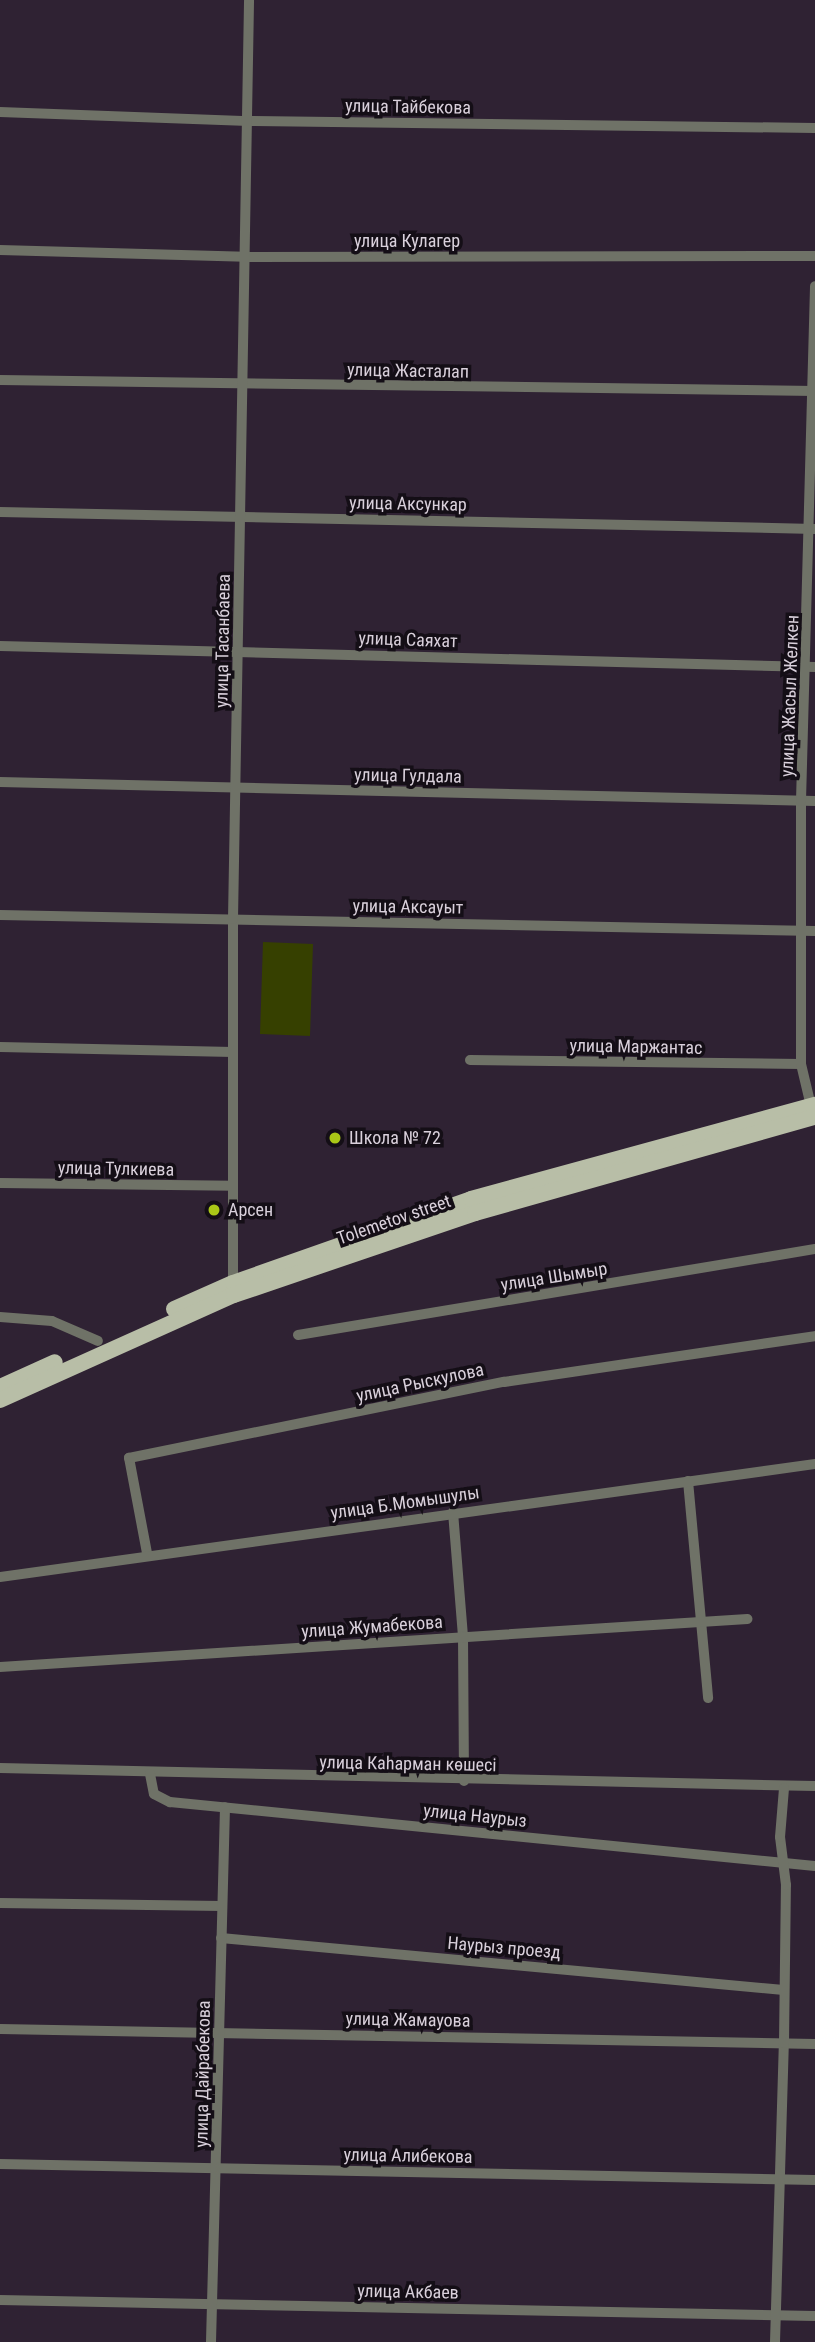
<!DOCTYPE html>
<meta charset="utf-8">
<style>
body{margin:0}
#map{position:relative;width:815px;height:2342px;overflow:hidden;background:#2f2233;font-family:"Roboto Condensed",sans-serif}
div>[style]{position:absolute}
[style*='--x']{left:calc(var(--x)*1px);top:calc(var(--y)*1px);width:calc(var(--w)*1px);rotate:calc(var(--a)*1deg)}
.green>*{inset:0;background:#364000}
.street>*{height:10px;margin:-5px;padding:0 5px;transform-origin:5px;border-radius:5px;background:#6f7267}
.primary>*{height:16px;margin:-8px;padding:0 8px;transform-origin:8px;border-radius:8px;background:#b8bea7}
.dots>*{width:19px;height:19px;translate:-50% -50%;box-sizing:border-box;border:4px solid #140e16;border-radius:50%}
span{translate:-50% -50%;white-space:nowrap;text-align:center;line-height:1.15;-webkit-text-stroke:7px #140e16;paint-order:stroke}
.street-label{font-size:18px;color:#d9d0db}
.poi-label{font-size:18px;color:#d9d0db}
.left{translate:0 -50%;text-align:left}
</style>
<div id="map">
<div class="green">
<i style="clip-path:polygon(263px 942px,313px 944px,310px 1036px,260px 1034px)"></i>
</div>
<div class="street">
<i style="--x:0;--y:112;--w:249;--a:2.1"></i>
<i style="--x:249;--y:121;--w:566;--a:0.71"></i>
<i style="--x:0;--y:250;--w:245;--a:1.6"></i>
<i style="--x:245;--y:257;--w:570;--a:-0.1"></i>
<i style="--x:0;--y:380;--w:815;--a:0.77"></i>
<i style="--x:0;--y:512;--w:815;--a:1.19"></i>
<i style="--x:0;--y:646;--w:815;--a:1.48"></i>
<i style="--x:0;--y:782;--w:815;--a:1.34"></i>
<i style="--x:0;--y:915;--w:815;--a:1.12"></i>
<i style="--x:0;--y:1047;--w:233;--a:1.2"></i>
<i style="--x:470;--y:1060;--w:331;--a:0.7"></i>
<i style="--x:811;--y:1106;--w:43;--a:-103.4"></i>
<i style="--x:801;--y:1064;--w:263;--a:-90"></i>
<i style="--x:801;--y:801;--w:515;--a:-88.44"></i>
<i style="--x:0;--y:1183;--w:233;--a:0.7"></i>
<i style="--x:233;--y:1283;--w:364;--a:-90"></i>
<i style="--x:233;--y:919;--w:919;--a:-89"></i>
<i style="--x:0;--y:1317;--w:52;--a:4.4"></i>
<i style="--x:52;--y:1321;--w:50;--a:23.5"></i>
<i style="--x:298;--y:1335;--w:524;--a:-9.44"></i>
<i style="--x:688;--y:1481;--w:218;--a:84.7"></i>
<i style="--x:453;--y:1512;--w:124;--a:85.4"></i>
<i style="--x:463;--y:1636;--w:145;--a:89.6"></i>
<i style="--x:147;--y:1553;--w:97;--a:-100.7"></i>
<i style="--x:129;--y:1458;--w:383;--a:-11.5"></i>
<i style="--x:504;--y:1382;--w:314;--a:-8.4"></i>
<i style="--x:0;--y:1577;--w:823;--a:-7.89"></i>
<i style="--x:0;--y:1667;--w:749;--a:-3.68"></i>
<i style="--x:0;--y:1768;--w:815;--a:1.27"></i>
<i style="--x:150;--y:1774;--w:20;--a:79"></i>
<i style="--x:154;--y:1794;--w:18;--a:27"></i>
<i style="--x:170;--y:1802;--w:648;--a:5.67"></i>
<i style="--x:0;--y:1903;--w:222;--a:0.8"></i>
<i style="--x:221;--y:1938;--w:565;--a:5.28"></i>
<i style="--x:0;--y:2029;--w:815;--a:1.05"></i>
<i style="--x:0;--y:2164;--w:815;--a:1.12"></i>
<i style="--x:0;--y:2300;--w:815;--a:1.12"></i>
<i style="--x:211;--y:2342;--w:535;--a:-88.5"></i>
<i style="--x:775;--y:2342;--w:299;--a:-88.3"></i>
<i style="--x:784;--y:2043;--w:158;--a:-89.3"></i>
<i style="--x:786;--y:1885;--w:48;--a:-97.1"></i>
<i style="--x:780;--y:1837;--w:49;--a:-85.3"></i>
</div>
<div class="primary">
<i style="--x:174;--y:1309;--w:64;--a:-23.8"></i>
<i style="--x:233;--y:1283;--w:252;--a:-19.4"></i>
<i style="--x:471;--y:1199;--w:357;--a:-15.3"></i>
<i style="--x:0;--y:1387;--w:60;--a:-24.4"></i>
<i style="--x:0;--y:1400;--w:256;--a:-24.2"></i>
<i style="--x:234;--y:1295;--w:255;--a:-18.8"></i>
<i style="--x:475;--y:1213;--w:353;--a:-15.8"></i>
</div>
<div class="dots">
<i style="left:335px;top:1138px;background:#aac717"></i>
<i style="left:214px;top:1210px;background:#aac717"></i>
</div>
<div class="street-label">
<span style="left:408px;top:107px;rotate:1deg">улица Тайбекова</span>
<span style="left:407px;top:241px">улица Кулагер</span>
<span style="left:408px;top:371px;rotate:1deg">улица Жасталап</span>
<span style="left:408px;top:504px;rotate:1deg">улица Аксункар</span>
<span style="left:408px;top:640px;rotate:2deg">улица Саяхат</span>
<span style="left:223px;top:641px;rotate:-89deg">улица Тасанбаева</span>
<span style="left:790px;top:696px;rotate:-88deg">улица Жасыл Желкен</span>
<span style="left:408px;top:776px;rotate:1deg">улица Гулдала</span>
<span style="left:408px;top:907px;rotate:1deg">улица Аксауыт</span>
<span style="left:636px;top:1047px;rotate:1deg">улица Маржантас</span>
<span style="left:116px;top:1169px;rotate:1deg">улица Тулкиева</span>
<span style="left:394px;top:1220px;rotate:-19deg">Tolemetov street</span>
<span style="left:554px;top:1277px;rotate:-9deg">улица Шымыр</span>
<span style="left:420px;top:1383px;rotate:-12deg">улица Рыскулова</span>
<span style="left:405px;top:1503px;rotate:-8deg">улица Б.Момышулы</span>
<span style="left:372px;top:1627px;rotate:-4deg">улица Жумабекова</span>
<span style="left:408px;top:1764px;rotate:1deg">улица Каһарман көшесі</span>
<span style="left:475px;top:1816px;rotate:6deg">улица Наурыз</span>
<span style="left:504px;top:1948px;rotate:5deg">Наурыз проезд</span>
<span style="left:408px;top:2020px;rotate:1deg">улица Жамауова</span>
<span style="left:203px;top:2074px;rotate:-89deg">улица Дайрабекова</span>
<span style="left:408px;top:2156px;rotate:1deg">улица Алибекова</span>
<span style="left:408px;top:2292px;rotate:1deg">улица Акбаев</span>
</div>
<div class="poi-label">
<span class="left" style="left:349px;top:1138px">Школа № 72</span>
<span class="left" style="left:228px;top:1210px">Арсен</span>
</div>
</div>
